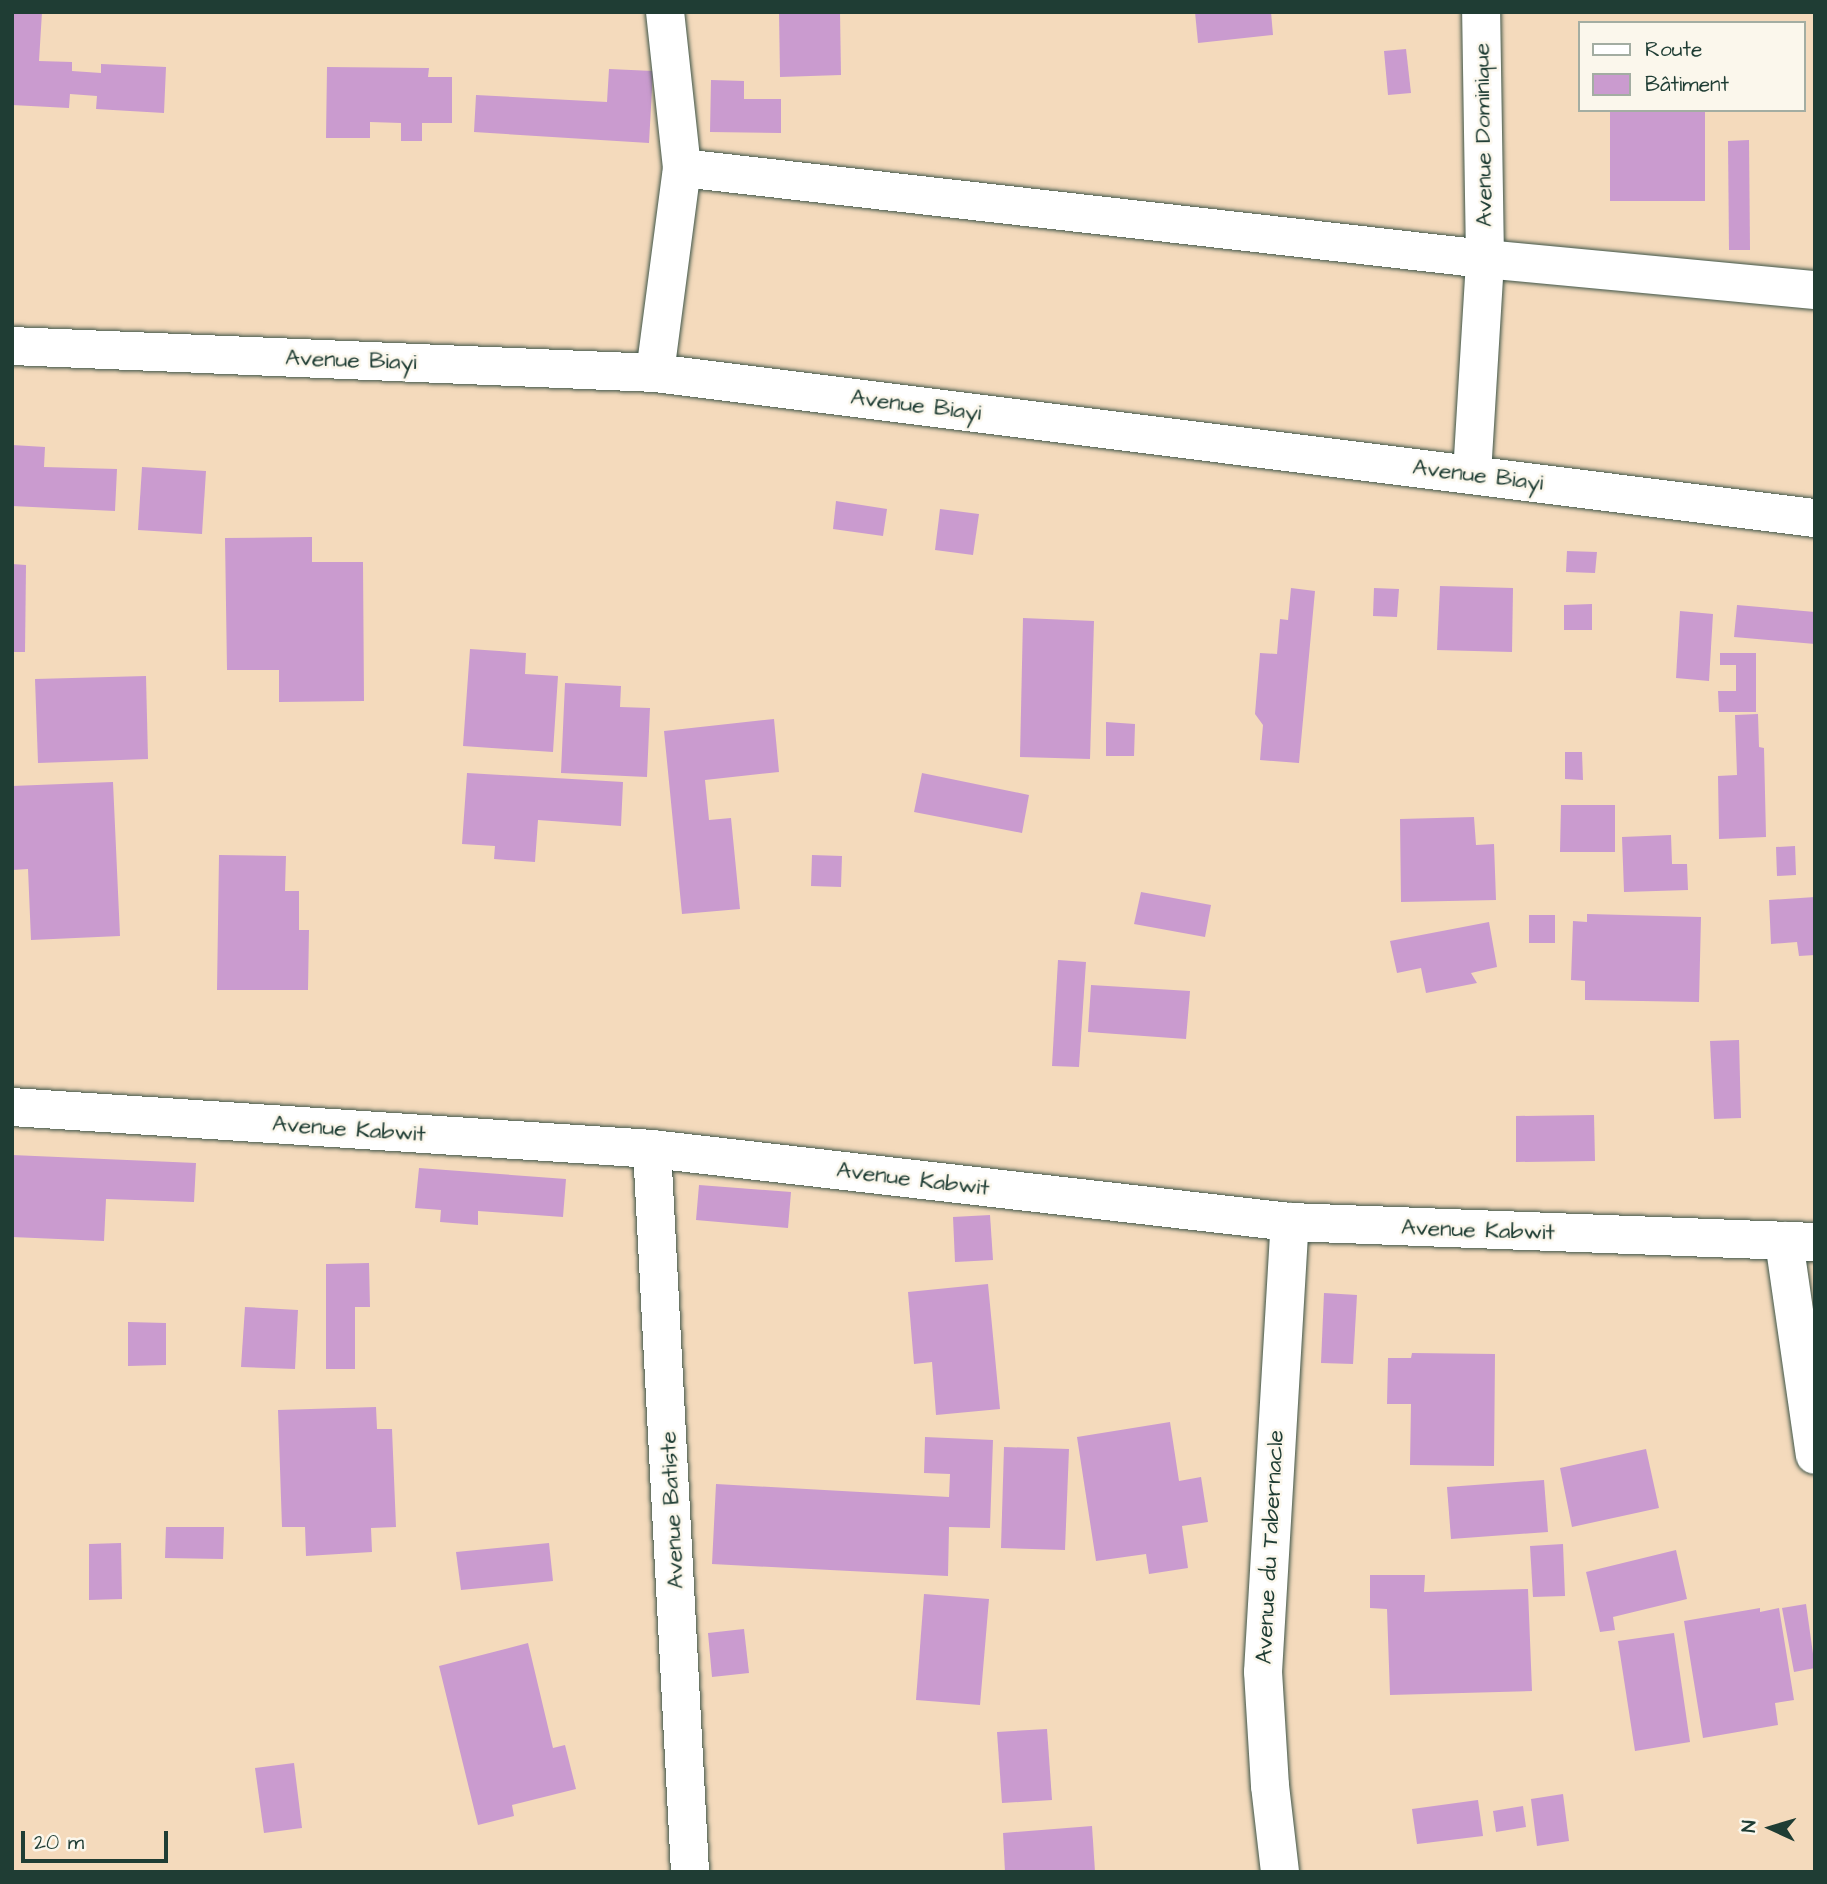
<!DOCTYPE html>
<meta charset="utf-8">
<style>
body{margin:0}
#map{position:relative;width:1827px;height:1884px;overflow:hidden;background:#f4dabc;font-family:"Architects Daughter",sans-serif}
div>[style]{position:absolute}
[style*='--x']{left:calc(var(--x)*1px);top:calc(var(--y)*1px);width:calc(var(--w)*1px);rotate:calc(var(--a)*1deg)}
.building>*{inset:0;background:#ca9bcf}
.roads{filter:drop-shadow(0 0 2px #3f5548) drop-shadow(0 0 2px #3f5548)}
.minor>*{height:38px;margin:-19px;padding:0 19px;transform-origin:19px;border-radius:19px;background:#fff}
.tertiary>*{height:38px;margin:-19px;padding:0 19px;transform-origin:19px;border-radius:19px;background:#fff}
span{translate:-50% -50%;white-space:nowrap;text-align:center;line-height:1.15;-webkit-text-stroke:5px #fbf7ec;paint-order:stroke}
.street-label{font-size:23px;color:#1f3d34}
.frame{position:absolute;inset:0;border:14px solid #1f3d34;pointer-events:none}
.legend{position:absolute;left:1578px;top:21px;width:228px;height:91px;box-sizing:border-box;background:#fbf7ec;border:2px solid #a3ada2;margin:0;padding:9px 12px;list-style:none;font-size:21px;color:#1f3d34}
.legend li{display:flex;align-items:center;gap:14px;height:35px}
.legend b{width:35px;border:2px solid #a3ada2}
.north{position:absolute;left:1736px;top:1793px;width:70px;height:70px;-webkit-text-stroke:5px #fbf7ec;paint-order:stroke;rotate:274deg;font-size:19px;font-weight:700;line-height:28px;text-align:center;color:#1f3d34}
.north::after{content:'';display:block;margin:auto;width:24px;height:32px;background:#1f3d34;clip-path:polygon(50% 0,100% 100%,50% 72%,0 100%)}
.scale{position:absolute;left:21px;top:1831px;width:147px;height:32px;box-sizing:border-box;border:4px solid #1f3d34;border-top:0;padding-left:9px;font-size:21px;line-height:24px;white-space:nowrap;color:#1f3d34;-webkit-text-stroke:5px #fbf7ec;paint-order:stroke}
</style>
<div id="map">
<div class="building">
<i style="clip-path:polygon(12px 12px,42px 12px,39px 61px,72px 62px,72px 71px,101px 73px,101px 64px,166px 67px,164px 113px,96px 109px,97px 96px,70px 94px,69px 108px,12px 105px)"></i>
<i style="clip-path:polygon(779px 12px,840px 12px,841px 75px,780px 77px)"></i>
<i style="clip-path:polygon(1195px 12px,1271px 12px,1273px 35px,1198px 43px)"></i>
<i style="clip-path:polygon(1406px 49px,1411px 93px,1388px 95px,1384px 51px)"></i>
<i style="clip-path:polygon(327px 67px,429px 68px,428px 77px,452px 77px,452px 123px,422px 123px,422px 141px,401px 141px,401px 123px,370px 122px,370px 138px,326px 138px)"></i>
<i style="clip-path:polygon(609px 69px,653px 71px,649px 143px,474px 132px,476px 95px,607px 102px)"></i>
<i style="clip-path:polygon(711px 80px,744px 81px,744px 99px,781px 99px,781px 133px,710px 132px)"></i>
<i style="clip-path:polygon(1610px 110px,1705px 110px,1705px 201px,1610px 201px)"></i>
<i style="clip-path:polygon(1749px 140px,1750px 250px,1729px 250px,1728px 141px)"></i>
<i style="clip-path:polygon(12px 445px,45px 447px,44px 467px,117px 469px,115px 511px,12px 506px)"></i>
<i style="clip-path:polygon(142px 467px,206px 471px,202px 534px,138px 530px)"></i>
<i style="clip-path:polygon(836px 501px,887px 509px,883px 536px,833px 529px)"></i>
<i style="clip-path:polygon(940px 509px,979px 514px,973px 555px,935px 550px)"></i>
<i style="clip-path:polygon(312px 537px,312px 562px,363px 562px,364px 701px,279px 702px,279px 670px,227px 670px,225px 538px)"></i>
<i style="clip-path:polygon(1567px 551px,1597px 552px,1595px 573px,1566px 572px)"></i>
<i style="clip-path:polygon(12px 564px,26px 565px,25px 652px,12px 652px)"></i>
<i style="clip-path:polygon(1440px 586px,1513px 588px,1512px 652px,1437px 650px)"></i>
<i style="clip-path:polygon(1291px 588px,1315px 591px,1299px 763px,1260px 760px,1263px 725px,1255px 714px,1260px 653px,1277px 654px,1280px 619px,1288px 620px)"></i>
<i style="clip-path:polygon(1374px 588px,1399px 589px,1397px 617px,1373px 616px)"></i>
<i style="clip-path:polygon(1592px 604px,1592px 630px,1564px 630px,1564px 605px)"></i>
<i style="clip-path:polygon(1737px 605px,1815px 612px,1815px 644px,1734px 637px)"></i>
<i style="clip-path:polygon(1680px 611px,1713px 614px,1709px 681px,1676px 678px)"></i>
<i style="clip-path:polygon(1023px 618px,1094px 621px,1090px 759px,1020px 757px)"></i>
<i style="clip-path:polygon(470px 649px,526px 653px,525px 674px,558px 676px,553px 752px,463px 746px)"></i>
<i style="clip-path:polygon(1720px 653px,1756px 653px,1756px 712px,1719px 712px,1718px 691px,1736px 691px,1736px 665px,1720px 665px)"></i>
<i style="clip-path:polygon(146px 676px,148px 759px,38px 763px,35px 679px)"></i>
<i style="clip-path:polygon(565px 683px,621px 686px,620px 707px,650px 708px,647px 777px,561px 773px)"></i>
<i style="clip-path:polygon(1758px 714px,1759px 747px,1764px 748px,1766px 837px,1719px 839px,1718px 776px,1737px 775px,1735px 715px)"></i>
<i style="clip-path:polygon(774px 719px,779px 772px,705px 780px,709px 820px,731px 818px,740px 909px,682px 914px,664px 731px)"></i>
<i style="clip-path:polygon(1106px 722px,1135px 724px,1134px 756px,1106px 756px)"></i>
<i style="clip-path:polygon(1565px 752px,1582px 752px,1583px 780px,1565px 779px)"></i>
<i style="clip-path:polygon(467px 773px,623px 782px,621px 826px,538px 820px,535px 862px,494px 859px,495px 846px,462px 844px)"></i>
<i style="clip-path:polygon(922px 773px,1029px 795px,1022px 833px,914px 812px)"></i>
<i style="clip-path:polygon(113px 782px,120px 936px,31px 940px,28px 869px,12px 870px,12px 786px)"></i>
<i style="clip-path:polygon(1561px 805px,1615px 805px,1615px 852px,1560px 852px)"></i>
<i style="clip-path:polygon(1474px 817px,1476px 845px,1494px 844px,1496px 900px,1401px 902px,1400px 819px)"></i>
<i style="clip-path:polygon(1671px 835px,1672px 864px,1687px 864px,1688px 890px,1624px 892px,1622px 837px)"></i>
<i style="clip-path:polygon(1795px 846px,1796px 875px,1777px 876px,1776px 847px)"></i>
<i style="clip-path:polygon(219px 855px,286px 856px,285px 891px,299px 891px,299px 930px,309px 930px,308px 990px,217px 990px)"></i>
<i style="clip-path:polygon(812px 855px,842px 856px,841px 887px,811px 886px)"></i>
<i style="clip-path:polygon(1141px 892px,1211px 905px,1205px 937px,1134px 924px)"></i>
<i style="clip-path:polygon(1815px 897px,1815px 955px,1799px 956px,1797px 942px,1771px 944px,1769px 900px)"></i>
<i style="clip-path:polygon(1587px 914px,1701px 917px,1699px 1002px,1585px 1000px,1585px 981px,1571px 980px,1573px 921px,1587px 922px)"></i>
<i style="clip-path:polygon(1529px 915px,1555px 915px,1555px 943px,1529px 943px)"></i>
<i style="clip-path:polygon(1489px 922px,1497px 967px,1471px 973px,1477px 983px,1426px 993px,1421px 968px,1397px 973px,1390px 941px)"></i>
<i style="clip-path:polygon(1058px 960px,1086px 962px,1079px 1067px,1052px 1066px)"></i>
<i style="clip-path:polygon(1091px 985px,1190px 991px,1186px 1039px,1088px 1032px)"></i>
<i style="clip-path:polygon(1739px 1040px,1741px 1118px,1714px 1119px,1710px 1041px)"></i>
<i style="clip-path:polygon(1594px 1115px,1595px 1161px,1516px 1162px,1516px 1116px)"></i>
<i style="clip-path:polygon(12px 1155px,196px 1163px,194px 1202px,106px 1199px,104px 1241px,12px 1237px)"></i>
<i style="clip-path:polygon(419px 1168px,566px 1179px,563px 1217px,478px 1211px,478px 1225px,440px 1222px,441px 1210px,415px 1208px)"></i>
<i style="clip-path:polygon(699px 1185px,791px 1192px,788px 1228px,696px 1220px)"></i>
<i style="clip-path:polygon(990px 1215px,993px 1260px,955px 1262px,953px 1217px)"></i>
<i style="clip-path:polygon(369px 1263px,370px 1307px,355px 1307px,355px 1369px,326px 1369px,326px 1264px)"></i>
<i style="clip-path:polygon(988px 1284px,1000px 1409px,936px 1415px,932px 1362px,914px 1364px,908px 1292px)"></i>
<i style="clip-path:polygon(1324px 1293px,1357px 1295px,1353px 1364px,1321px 1363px)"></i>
<i style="clip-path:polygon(245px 1307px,298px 1310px,295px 1369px,241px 1367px)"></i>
<i style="clip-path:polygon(128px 1322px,166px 1323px,166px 1365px,128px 1366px)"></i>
<i style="clip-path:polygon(1412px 1353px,1495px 1354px,1494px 1466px,1410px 1465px,1411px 1404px,1387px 1404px,1388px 1358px,1411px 1358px)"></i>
<i style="clip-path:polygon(376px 1407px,377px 1429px,392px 1429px,396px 1527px,371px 1528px,372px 1552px,306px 1556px,305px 1527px,282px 1527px,278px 1410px)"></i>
<i style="clip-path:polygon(1170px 1422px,1179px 1481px,1201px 1477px,1208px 1522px,1182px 1526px,1188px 1568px,1149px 1574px,1146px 1554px,1096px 1561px,1077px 1437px)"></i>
<i style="clip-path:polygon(925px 1437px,993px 1440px,990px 1528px,949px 1527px,948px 1576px,712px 1564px,716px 1484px,949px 1497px,950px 1474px,924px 1473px)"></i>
<i style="clip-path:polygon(1004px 1447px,1069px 1449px,1065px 1550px,1001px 1548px)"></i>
<i style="clip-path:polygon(1646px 1449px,1659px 1508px,1572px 1527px,1560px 1468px)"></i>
<i style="clip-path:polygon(1544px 1480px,1548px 1532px,1451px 1539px,1447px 1487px)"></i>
<i style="clip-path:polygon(166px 1527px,224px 1527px,223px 1559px,165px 1558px)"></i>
<i style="clip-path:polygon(121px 1543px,122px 1599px,89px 1600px,89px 1544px)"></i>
<i style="clip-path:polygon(549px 1543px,553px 1581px,461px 1590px,456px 1552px)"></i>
<i style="clip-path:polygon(1563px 1544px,1565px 1596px,1533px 1597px,1530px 1546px)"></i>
<i style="clip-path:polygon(1676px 1550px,1687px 1599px,1613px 1617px,1615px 1630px,1600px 1632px,1586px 1572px)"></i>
<i style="clip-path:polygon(1370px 1575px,1425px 1575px,1424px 1592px,1528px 1589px,1532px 1691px,1390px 1695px,1387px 1609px,1370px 1608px)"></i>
<i style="clip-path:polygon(924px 1594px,989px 1599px,980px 1705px,916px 1700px)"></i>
<i style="clip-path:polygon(1806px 1604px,1815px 1668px,1794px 1672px,1782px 1608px)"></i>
<i style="clip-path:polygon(1760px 1608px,1760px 1612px,1779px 1608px,1794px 1700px,1775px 1703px,1778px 1725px,1703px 1738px,1684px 1621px)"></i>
<i style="clip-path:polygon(744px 1629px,749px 1673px,712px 1677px,708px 1633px)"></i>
<i style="clip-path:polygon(1674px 1633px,1690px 1742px,1635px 1751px,1618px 1641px)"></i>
<i style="clip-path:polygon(528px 1643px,553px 1748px,565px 1745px,576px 1789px,512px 1805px,514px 1816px,478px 1825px,439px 1666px)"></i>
<i style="clip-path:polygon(1047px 1729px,1052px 1800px,1002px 1803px,997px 1732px)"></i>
<i style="clip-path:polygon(294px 1763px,302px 1828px,264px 1833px,255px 1768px)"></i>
<i style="clip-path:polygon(1563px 1794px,1569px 1841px,1537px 1846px,1531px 1799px)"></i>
<i style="clip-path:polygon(1478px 1800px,1483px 1836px,1417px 1844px,1412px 1809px)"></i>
<i style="clip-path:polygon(1523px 1806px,1526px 1827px,1496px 1832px,1493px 1811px)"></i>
<i style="clip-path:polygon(1092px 1826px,1095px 1872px,1005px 1872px,1003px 1833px)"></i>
</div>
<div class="roads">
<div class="minor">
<i style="--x:682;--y:168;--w:808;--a:6.47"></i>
<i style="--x:1485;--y:259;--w:331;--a:5.4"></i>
<i style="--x:655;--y:373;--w:207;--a:-82.5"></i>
<i style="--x:682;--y:168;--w:157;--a:-96.2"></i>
<i style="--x:1472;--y:474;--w:215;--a:-86.5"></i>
<i style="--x:1485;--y:259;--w:247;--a:-90.9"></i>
<i style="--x:12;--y:1107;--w:641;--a:3.75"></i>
<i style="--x:652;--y:1149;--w:642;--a:6.53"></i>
<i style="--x:1290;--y:1222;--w:525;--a:2.18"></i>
<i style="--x:652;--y:1149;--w:724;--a:86.99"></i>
<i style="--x:1784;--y:1241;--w:216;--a:81.8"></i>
<i style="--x:1280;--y:1872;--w:87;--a:-96.6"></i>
<i style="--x:1270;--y:1786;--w:114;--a:-93.5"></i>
<i style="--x:1263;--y:1672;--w:451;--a:-86.6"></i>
</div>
<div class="tertiary">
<i style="--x:12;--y:346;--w:644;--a:2.4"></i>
<i style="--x:655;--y:373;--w:1169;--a:7.13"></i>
</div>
</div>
<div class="street-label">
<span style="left:1483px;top:135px;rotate:-91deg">Avenue Dominique</span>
<span style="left:351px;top:360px;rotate:2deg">Avenue Biayi</span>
<span style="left:916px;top:405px;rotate:7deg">Avenue Biayi</span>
<span style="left:1478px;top:475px;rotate:7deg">Avenue Biayi</span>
<span style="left:349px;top:1129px;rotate:4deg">Avenue Kabwit</span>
<span style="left:913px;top:1179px;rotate:7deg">Avenue Kabwit</span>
<span style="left:1478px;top:1230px;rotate:2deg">Avenue Kabwit</span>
<span style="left:672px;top:1510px;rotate:-93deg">Avenue Batiste</span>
<span style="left:1270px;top:1547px;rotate:-87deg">Avenue du Tabernacle</span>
</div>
<div class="frame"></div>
<ul class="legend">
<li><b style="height:9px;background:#fff"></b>Route</li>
<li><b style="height:19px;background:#ca9bcf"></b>Bâtiment</li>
</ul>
<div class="north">N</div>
<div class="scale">20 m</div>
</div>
